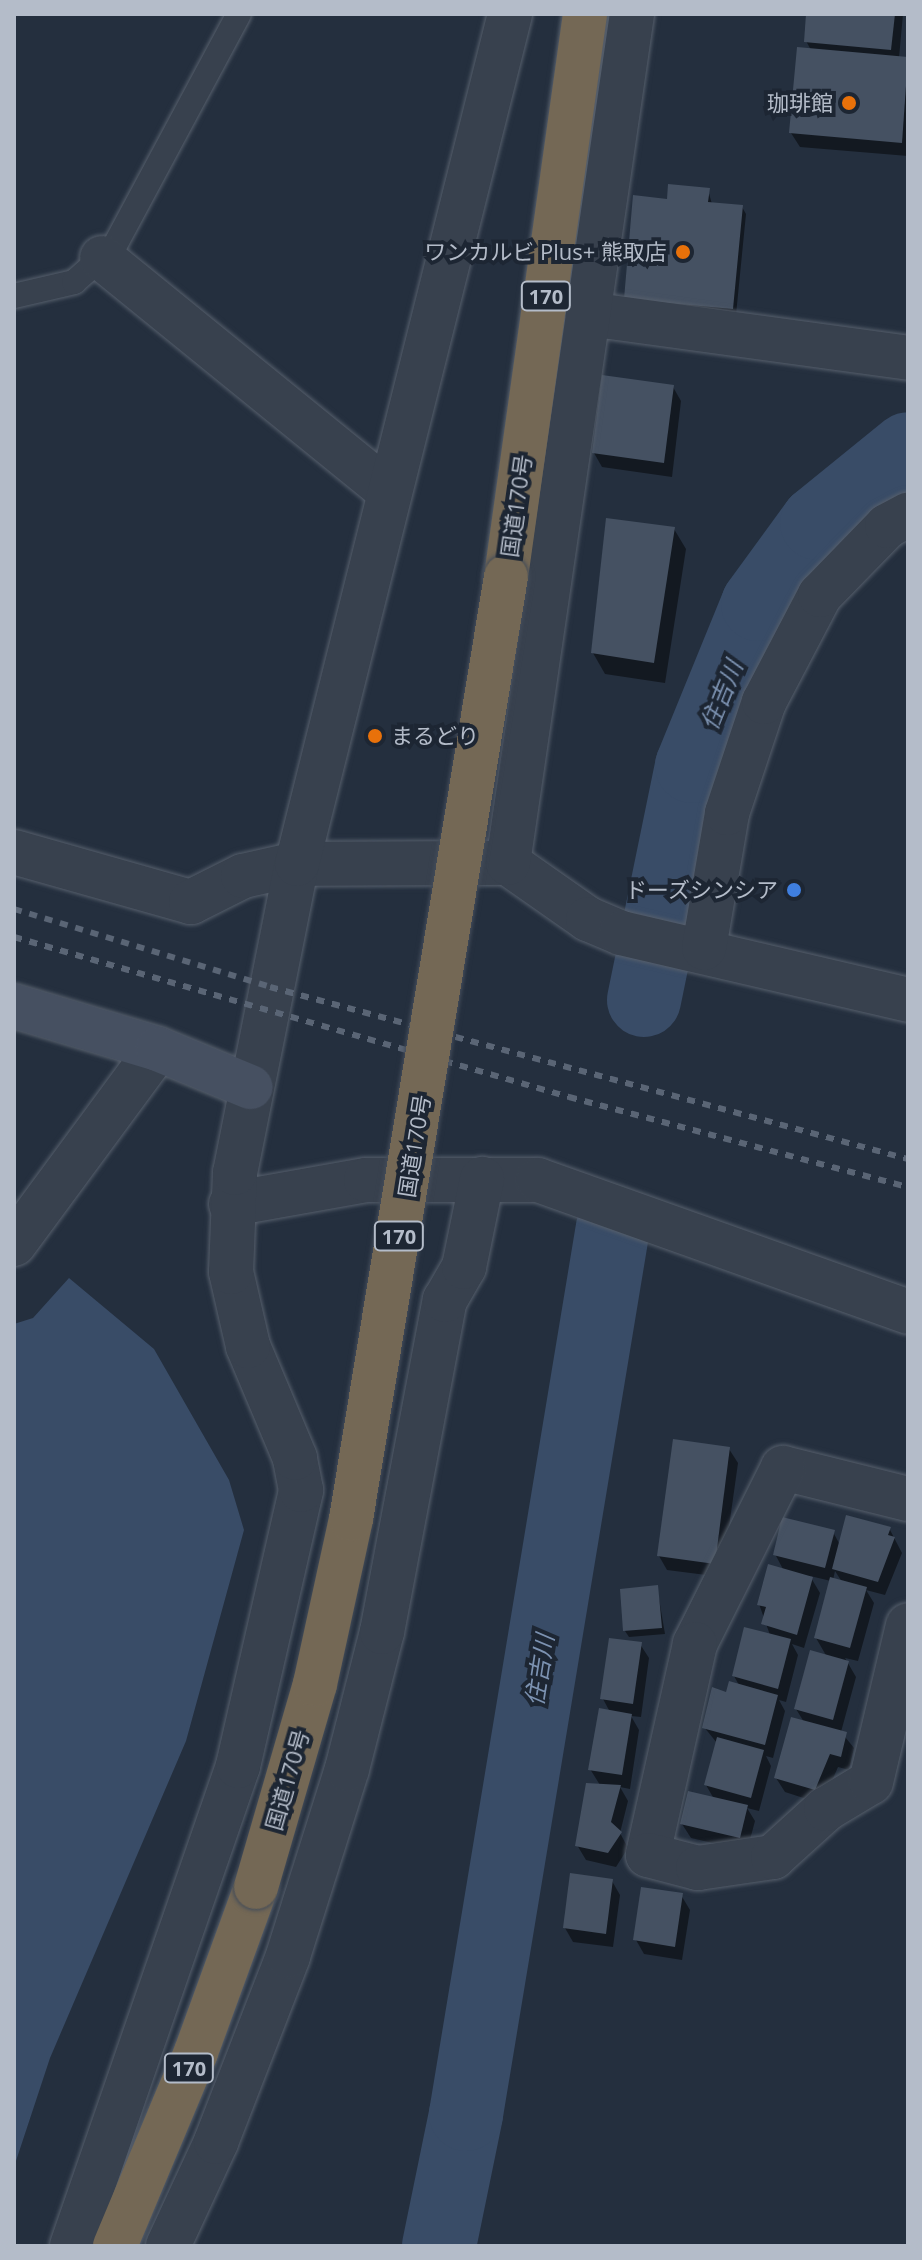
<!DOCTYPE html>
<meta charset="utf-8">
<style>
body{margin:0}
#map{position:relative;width:922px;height:2260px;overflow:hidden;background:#242f3e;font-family:"Open Sans","Noto Sans JP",sans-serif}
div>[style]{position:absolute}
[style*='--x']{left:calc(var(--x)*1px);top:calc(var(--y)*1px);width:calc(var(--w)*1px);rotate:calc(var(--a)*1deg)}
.water>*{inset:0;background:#394c67}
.shadow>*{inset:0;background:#0007}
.river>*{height:74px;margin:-37px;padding:0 37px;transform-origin:37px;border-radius:37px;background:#394c67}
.building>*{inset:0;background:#455162}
.roads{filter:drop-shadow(0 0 2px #565f6c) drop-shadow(0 0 2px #565f6c)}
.lane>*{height:24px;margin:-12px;padding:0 12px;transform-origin:12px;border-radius:12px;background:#38414e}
.street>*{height:44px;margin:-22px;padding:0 22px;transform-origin:22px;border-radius:22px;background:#38414e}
.secondary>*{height:44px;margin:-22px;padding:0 22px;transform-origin:22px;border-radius:22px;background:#465061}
.highway>*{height:44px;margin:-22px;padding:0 22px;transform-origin:22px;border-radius:22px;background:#746855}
.rail>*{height:6px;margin-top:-3px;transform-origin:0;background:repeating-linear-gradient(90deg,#5a6575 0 8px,transparent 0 16px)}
.bridges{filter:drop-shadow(0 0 2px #434c59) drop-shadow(0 0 2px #434c59)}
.highway-bridge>*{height:44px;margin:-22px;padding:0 22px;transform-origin:22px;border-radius:22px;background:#746855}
.dots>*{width:22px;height:22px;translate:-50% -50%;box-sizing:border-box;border:4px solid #1d2633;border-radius:50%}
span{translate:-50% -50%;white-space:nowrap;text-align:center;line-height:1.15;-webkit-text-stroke:8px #1d2633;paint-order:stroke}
.shield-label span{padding:2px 6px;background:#1d2633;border:2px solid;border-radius:6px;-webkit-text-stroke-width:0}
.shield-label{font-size:20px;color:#b4bcc9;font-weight:700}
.poi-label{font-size:22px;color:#b4bcc9}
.right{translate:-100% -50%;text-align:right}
.left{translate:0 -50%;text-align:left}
.street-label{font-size:22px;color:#b4bcc9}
.water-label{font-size:24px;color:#7c92b1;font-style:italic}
.frame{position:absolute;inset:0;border:16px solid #b4bcc9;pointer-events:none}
</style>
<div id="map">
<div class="water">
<i style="clip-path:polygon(69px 1278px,154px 1349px,229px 1480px,244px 1530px,186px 1741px,50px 2058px,14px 2167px,14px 1324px,33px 1318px)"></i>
</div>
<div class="shadow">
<i style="clip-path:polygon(808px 14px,903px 14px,899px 58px,908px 59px,908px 156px,800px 147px,791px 133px,811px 50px,806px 41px)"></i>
<i style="clip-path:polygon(708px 190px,712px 204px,742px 207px,746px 214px,736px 315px,626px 298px,669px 201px)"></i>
<i style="clip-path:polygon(673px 387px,681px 401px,672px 477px,602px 467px,594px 453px)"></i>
<i style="clip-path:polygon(674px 529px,686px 549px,665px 683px,605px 674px,593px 653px)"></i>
<i style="clip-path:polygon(729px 1449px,738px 1463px,722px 1577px,667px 1570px,659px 1556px)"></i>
<i style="clip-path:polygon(evenodd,889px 1528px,902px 1553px,885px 1595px,866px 1590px,874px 1603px,858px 1661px,845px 1658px,856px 1677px,841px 1732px,854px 1748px,849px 1770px,838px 1767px,822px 1804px,785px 1792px,776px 1778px,804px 1722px,796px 1709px,827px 1657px,816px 1638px,831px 1581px,810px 1576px,820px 1593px,804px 1648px,792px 1644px,798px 1655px,786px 1702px,779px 1700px,785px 1711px,773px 1758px,766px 1756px,771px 1766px,759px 1811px,747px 1808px,755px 1821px,747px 1851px,691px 1838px,682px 1824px,714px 1799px,706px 1785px,717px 1743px,704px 1727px,727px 1694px,740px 1687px,734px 1676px,770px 1635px,759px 1604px,784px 1571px,775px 1554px,833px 1532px,840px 1545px,889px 1528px,835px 1571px,842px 1582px,833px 1580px,835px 1571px)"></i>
<i style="clip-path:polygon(657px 1587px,665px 1634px,629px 1637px,625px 1631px)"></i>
<i style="clip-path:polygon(640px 1644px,649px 1658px,641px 1717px,631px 1716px,639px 1730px,630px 1789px,620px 1787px,628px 1801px,620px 1833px,628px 1848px,616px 1867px,586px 1860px,577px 1845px,600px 1785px,590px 1769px,610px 1712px,603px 1699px)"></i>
<i style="clip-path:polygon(612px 1881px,620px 1895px,613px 1947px,573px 1942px,565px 1928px)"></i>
<i style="clip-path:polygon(681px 1895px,690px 1910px,682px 1960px,644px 1954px,636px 1940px)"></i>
</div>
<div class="river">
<i style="--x:644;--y:1000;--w:239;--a:-78.4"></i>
<i style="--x:692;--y:766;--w:175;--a:-67.8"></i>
<i style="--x:758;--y:604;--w:100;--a:-53.9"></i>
<i style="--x:817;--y:523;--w:117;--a:-39.1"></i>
<i style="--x:439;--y:2246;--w:135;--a:-78.4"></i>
<i style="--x:466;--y:2114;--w:899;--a:-80.59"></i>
</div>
<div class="building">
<i style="clip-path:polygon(806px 14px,895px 14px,891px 50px,804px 42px)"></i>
<i style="clip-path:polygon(797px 47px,908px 57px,902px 143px,789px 133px)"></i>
<i style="clip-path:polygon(668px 184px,710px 188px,708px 202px,743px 205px,733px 309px,624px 299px,633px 195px,667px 199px)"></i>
<i style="clip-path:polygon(602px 375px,674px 385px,664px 463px,592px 453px)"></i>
<i style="clip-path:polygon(606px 518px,675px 527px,654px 663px,591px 653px)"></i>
<i style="clip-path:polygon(673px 1439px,730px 1447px,715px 1564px,657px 1556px)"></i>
<i style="clip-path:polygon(846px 1515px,891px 1527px,888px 1535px,895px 1537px,878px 1582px,832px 1569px)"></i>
<i style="clip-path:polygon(782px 1517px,835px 1530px,825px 1568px,773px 1555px)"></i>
<i style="clip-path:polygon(768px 1564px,813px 1577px,797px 1635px,761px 1624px,766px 1607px,757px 1605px)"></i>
<i style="clip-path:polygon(830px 1577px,867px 1587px,850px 1648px,814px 1638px)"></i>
<i style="clip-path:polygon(658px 1585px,662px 1628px,623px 1631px,620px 1589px)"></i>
<i style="clip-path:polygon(744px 1627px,791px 1639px,778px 1689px,732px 1676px)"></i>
<i style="clip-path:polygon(609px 1638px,642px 1642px,633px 1704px,600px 1699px)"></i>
<i style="clip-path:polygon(810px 1650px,849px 1661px,833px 1720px,794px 1709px)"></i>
<i style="clip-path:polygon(729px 1681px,778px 1695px,765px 1745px,702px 1728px,712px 1687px,726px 1692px)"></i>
<i style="clip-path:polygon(599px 1708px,632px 1714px,622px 1775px,588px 1770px)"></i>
<i style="clip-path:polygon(791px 1717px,847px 1732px,841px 1757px,830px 1754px,815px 1790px,774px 1778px)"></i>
<i style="clip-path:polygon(717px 1737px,764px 1750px,751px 1798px,704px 1785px)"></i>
<i style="clip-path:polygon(586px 1783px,621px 1785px,611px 1822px,622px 1832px,608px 1853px,575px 1846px)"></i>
<i style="clip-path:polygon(688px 1791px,748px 1805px,740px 1838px,680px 1824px)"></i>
<i style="clip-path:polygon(570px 1873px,613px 1879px,606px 1934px,563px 1928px)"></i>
<i style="clip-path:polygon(641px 1887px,683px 1893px,675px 1947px,633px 1940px)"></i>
</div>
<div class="roads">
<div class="lane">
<i style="--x:14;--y:296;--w:62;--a:-13.1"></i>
<i style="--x:74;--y:282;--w:53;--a:-41.2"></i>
<i style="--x:114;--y:247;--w:264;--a:-61.8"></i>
</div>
<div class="street">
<i style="--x:102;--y:258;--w:370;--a:39.1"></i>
<i style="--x:588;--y:314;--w:323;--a:7.8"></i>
<i style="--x:14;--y:852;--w:184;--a:15.8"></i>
<i style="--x:191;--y:902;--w:58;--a:-26.6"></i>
<i style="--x:243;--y:876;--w:55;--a:-12.5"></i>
<i style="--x:297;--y:864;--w:211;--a:-0.3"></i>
<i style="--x:508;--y:863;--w:98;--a:35"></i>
<i style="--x:588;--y:919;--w:36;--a:23"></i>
<i style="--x:621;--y:933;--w:295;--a:13.1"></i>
<i style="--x:508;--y:863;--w:858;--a:-81.69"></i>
<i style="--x:704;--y:948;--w:137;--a:-80.3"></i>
<i style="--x:727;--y:813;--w:117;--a:-71.6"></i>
<i style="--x:764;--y:702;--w:121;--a:-62.4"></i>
<i style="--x:820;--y:595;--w:96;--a:-45.8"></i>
<i style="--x:887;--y:526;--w:24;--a:-28"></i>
<i style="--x:231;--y:1204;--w:137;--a:-10.1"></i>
<i style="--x:366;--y:1180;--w:172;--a:0"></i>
<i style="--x:538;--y:1180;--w:393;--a:19.6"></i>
<i style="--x:14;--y:1244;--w:242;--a:-53.6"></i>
<i style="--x:908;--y:1499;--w:129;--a:-166.1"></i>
<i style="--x:783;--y:1468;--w:197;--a:116.6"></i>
<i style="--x:695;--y:1644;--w:216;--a:102.6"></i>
<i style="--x:648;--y:1855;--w:52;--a:14.6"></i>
<i style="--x:698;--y:1868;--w:76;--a:-8.3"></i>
<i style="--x:773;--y:1857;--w:72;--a:-42.2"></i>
<i style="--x:826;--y:1809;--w:52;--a:-31"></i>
<i style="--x:871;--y:1782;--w:161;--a:-76.7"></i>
<i style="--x:72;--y:2246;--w:508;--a:-70.92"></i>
<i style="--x:238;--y:1766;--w:283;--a:-77.1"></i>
<i style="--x:301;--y:1490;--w:33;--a:-101"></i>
<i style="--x:295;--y:1458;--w:121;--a:-112.8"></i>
<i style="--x:248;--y:1346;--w:76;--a:-102.9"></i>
<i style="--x:231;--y:1272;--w:99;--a:-87.7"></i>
<i style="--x:235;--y:1173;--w:315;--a:-78.7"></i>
<i style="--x:297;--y:864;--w:876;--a:-75.93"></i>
<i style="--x:168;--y:2246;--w:115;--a:-65.2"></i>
<i style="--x:216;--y:2142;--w:199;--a:-68.8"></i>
<i style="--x:288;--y:1956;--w:196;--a:-72.5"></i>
<i style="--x:347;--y:1769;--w:141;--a:-75.7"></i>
<i style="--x:382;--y:1632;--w:338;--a:-79.3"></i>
<i style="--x:445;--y:1300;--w:38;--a:-60"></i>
<i style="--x:464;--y:1267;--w:90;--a:-78.4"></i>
</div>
<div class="secondary">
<i style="--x:14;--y:1006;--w:150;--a:16.6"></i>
<i style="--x:158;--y:1049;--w:100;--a:22.4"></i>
</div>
<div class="highway">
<i style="--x:506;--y:577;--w:569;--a:-82.01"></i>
<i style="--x:115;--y:2246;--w:210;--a:-67.3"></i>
<i style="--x:196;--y:2052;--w:176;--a:-70"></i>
</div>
</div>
<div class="rail">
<i style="--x:14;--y:909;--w:268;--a:16.9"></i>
<i style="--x:270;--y:987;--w:661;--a:15.09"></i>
<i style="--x:14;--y:937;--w:578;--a:16.08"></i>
<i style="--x:569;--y:1097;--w:351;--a:14.9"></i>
</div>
<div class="bridges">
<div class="highway-bridge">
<i style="--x:256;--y:1887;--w:211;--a:-73.8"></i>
<i style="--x:315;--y:1684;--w:169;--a:-77.7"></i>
<i style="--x:351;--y:1519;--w:955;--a:-80.66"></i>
</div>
</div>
<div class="dots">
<i style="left:849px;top:103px;background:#e8710a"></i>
<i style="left:683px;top:252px;background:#e8710a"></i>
<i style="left:375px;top:736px;background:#e8710a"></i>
<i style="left:794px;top:890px;background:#3f7fe0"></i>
</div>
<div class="shield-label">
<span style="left:546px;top:296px">170</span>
<span style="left:399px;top:1236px">170</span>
<span style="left:189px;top:2068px">170</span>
</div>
<div class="poi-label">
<span class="right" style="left:833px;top:103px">珈琲館</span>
<span class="right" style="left:667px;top:252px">ワンカルビ Plus+ 熊取店</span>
<span class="left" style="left:391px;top:736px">まるどり</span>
<span class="right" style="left:778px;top:890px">ドーズシンシア</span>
</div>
<div class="street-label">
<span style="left:516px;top:506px;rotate:-82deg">国道170号</span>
<span style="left:414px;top:1146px;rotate:-81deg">国道170号</span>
<span style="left:287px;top:1780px;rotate:-74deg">国道170号</span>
</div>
<div class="water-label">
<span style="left:721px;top:695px;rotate:-68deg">住吉川</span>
<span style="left:539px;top:1670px;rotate:-81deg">住吉川</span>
</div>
<div class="frame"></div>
</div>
